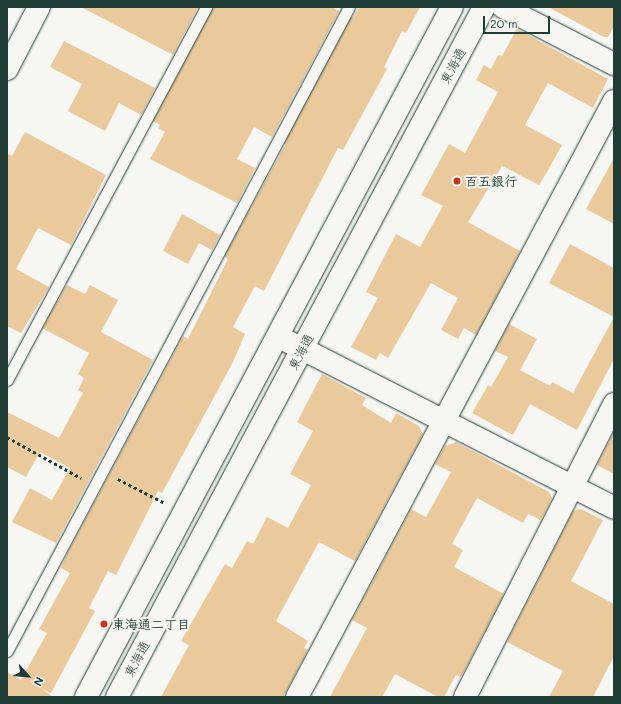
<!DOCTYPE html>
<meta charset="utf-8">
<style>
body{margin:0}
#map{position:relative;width:621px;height:704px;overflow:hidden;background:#f6f6f2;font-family:Mali,"Klee One",sans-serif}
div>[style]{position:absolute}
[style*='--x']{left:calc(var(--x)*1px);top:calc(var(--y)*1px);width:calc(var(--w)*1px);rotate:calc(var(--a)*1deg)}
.building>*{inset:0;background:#eaca9c}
.path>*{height:2.5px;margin-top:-1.25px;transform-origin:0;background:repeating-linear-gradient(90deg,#1f3d34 0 3px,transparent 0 6px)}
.roads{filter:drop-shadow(0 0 1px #1f3d34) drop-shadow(0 0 1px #1f3d34)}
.service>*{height:11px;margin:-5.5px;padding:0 5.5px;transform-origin:5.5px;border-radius:5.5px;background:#f6f6f2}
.minor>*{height:22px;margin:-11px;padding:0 11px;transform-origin:11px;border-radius:11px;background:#f6f6f2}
.primary>*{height:22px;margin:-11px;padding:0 11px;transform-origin:11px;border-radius:11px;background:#f6f6f2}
.dots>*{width:11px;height:11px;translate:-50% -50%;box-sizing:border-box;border:2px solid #f6f6f2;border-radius:50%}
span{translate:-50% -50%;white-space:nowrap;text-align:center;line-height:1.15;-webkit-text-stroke:4px #f6f6f2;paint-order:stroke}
.street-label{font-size:13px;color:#1f3d34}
.poi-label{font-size:13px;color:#1f3d34;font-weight:700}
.left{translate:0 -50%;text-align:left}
.frame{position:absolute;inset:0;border:8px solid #1f3d34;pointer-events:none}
.north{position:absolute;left:8px;top:656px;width:40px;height:40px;-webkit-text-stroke:3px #f6f6f2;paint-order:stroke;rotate:117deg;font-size:11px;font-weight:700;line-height:16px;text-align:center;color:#1f3d34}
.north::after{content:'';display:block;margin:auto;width:14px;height:18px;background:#1f3d34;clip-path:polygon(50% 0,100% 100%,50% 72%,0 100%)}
.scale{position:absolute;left:483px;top:16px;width:67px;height:18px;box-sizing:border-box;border:2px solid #1f3d34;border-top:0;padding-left:5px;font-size:12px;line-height:14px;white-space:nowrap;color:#1f3d34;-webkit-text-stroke:3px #f6f6f2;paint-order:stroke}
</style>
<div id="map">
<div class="building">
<i style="clip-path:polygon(81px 7px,198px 7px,173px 55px)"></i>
<i style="clip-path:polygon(213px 7px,332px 7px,339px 11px,272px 137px,254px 127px,237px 159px,255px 168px,237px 203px,150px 159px,165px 132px,158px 128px,160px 125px,153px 121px)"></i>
<i style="clip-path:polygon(359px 7px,420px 7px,406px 33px,402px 31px,384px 67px,387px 69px,343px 150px,338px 148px,264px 291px,255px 286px,233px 327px,245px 334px,233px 362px,162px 493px,158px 491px,116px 575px,108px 571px,89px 608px,95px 611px,51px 693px,42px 689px,53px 697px,7px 697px,7px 672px,21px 680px,47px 633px,39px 629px,70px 573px,61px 568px,69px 550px,183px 336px,188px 339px,228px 259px,224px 256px,286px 144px,284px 143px,351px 17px,353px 18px)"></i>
<i style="clip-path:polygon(548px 7px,614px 7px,614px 26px,608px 37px,604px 37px)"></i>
<i style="clip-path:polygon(517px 29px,608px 79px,593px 108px,548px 83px,525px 125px,562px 145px,547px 172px,539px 185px,502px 166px,468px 222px,520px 251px,476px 335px,464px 328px,458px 339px,441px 330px,458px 298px,431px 283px,388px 358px,380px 353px,376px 360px,351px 347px,378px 298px,366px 292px,396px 234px,420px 247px,443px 206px,421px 195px,449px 144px,465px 153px,498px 92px,476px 80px,484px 65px,491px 69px,498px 55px,502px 56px)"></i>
<i style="clip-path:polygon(64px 41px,155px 88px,141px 115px,119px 103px,105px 131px,68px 111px,82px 84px,50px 67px)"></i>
<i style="clip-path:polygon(25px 132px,106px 175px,71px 245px,38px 228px,16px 269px,49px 287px,21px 333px,7px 326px,7px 153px,12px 156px)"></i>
<i style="clip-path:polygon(614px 158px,614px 224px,586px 209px)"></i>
<i style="clip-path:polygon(182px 214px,220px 235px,212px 250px,199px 243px,188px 264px,163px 251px)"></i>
<i style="clip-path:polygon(570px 244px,614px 268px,614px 317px,549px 283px)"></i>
<i style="clip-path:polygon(67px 285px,85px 294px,90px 285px,118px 300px,101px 332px,153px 360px,56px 543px,12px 522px,30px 488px,52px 500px,70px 468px,40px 452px,26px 477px,7px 467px,7px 412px,59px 438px,83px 393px,78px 390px,84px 378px,78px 374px,89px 353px,42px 328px)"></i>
<i style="clip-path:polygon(614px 317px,614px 359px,577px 430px,530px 404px,513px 435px,472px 413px,488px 385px,491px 387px,508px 357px,495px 351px,509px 324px,537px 339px,520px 370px,550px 386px,552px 382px,573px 393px)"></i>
<i style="clip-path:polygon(322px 374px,366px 398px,362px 405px,391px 423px,396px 413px,419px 426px,423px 434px,355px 561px,319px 542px,276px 621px,308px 641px,304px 648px,308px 650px,283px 697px,161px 697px,189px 645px,181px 641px,225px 564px,232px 568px,247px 541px,253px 544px,267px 517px,288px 528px,311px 485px,290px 474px,313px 431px,297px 422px)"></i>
<i style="clip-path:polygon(614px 432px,614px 474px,597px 465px)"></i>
<i style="clip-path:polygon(456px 442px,549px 492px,552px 498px,541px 520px,528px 514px,523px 523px,477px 498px,452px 544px,463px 550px,454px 567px,504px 594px,461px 677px,456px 675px,444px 697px,438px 697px,395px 674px,382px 697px,330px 697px,367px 628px,352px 620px,411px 509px,426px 517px,451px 472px,435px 464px,445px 446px)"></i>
<i style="clip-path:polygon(581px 509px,603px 520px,571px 581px,614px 604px,614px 656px,593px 697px,549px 697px,563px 671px,507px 642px,573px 511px)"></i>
</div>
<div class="path">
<i style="--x:7;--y:437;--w:85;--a:29"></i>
<i style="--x:118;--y:479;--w:53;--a:27.1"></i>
</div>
<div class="roads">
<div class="service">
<i style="--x:7;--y:380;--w:423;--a:-61.9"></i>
<i style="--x:7;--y:651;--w:729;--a:-62.03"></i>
</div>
<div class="minor">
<i style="--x:503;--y:7;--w:125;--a:27.2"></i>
<i style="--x:7;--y:69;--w:70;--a:-62.7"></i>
<i style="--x:279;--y:337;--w:376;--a:27"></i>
<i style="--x:297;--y:697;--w:675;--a:-61.99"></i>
<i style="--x:465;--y:697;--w:329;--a:-63"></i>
</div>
<div class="primary">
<i style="--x:86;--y:697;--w:781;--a:-62.06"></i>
<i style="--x:117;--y:697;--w:782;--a:-61.99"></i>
</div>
</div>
<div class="dots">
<i style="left:457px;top:181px;background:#c8321e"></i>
<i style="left:104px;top:624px;background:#c8321e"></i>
</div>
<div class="street-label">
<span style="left:453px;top:66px;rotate:-62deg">東海通</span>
<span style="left:301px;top:352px;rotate:-62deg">東海通</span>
<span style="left:137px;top:659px;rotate:-62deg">東海通</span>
</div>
<div class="poi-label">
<span class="left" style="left:465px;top:181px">百五銀行</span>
<span class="left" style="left:112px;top:624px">東海通二丁目</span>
</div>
<div class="frame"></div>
<div class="north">N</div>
<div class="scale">20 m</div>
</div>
